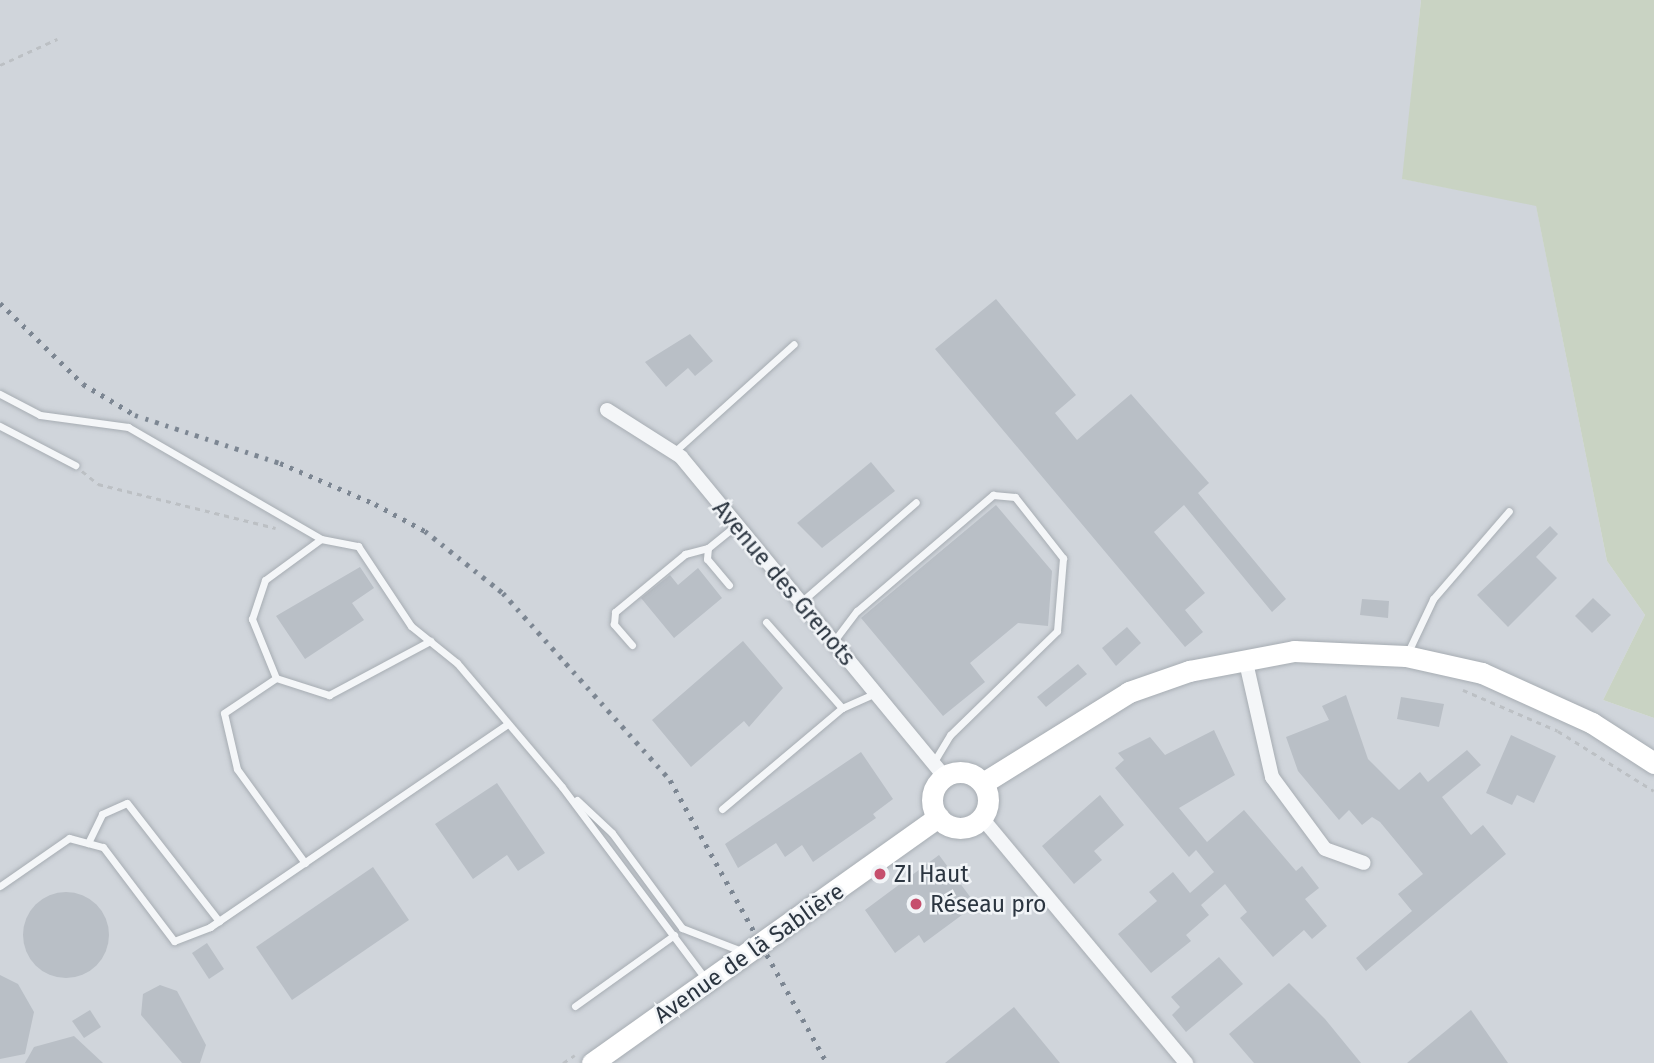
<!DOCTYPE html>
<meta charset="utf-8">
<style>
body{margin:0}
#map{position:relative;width:1654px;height:1063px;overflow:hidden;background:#e2e5e9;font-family:"Fira Sans",sans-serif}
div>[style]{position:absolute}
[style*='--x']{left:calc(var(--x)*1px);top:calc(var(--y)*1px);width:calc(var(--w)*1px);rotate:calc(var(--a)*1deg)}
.built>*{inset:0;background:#d0d5db}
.green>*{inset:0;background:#c9d3c3}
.building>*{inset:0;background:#b9bfc6}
.round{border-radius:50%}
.path>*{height:2.5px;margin-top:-1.25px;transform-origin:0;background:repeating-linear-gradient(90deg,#bcc0c4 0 5px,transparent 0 10px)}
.roads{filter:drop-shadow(0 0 2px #a7adb3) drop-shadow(0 0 2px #a7adb3)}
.lane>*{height:7px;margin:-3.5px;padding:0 3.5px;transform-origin:3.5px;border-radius:3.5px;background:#f4f6f8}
.street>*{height:14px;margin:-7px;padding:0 7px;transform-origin:7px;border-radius:7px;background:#f4f6f8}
.secondary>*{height:21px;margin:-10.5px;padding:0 10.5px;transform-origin:10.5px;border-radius:10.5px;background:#fff}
.secondary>.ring{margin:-10.5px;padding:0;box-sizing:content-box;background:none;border:21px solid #fff;border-radius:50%}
.rail>*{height:5px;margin-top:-2.5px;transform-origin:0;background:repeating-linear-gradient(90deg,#7c8692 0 3.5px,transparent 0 10.5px)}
.dots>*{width:19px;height:19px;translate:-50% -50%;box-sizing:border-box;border:4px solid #f1f4f7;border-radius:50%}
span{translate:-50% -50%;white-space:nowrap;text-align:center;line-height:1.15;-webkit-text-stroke:5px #f1f4f7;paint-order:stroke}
.street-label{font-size:23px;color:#2b3540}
.poi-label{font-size:23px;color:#2b3540}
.left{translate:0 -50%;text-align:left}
</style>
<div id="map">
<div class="built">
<i style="clip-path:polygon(0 0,1421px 0,1403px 179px,1536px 205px,1607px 561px,1645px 615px,1603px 700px,1654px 718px,1654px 1063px,0 1063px)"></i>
</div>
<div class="green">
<i style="clip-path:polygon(1421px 0,1654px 0,1654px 718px,1603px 700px,1645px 615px,1607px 561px,1536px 206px,1402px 179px)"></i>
</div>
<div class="building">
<i style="clip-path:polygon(996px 299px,1076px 395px,1055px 413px,1077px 440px,1131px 394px,1209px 483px,1198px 493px,1286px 599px,1272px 612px,1184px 505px,1154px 532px,1205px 593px,1185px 610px,1203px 632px,1185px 647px,935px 349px)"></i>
<i style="clip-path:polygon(690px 334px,713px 361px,695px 376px,688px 368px,666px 387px,645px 362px)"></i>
<i style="clip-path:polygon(871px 462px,895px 491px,822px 548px,797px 523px)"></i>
<i style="clip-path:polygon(996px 505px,1052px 571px,1048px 626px,1018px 623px,970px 663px,985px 682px,943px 716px,861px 618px)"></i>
<i style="clip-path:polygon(1550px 526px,1558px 534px,1536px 557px,1557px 578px,1508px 627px,1477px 595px)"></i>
<i style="clip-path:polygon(360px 567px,374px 588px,352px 603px,364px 620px,305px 659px,276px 616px)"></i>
<i style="clip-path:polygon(698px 568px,722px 598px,674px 638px,641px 598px,670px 575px,678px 585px)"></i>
<i style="clip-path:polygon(1593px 598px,1611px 615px,1592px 633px,1575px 616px)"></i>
<i style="clip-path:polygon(1362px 599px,1389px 601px,1388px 618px,1360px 615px)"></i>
<i style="clip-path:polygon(1127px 627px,1141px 643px,1116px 666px,1102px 648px)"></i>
<i style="clip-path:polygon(743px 641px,783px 688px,749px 727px,744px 721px,691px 767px,652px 720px)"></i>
<i style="clip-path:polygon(1078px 664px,1087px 674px,1046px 707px,1037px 697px)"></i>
<i style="clip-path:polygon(1346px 695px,1368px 759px,1399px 790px,1420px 772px,1428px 782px,1467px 750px,1481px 765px,1442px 797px,1471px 835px,1483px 825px,1506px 854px,1366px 971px,1356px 958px,1412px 911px,1398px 894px,1423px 874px,1380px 822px,1372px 817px,1362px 825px,1349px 810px,1339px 820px,1298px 771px,1286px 737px,1329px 720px,1322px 706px)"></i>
<i style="clip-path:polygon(1401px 697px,1444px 704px,1439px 727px,1397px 719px)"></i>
<i style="clip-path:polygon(1214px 730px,1235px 775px,1179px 808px,1207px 842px,1244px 810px,1296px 871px,1302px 866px,1319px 888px,1305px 899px,1327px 926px,1312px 939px,1304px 930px,1273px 957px,1240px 918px,1247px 912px,1225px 884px,1201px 905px,1209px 915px,1186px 935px,1191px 941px,1151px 973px,1118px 934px,1157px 901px,1149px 892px,1173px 872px,1190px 893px,1214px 872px,1196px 850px,1189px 857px,1115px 768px,1124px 760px,1118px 753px,1150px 737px,1165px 755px)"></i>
<i style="clip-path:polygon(1511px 735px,1556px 756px,1534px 803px,1517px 795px,1512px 805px,1486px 793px)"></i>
<i style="clip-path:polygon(861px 752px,893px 799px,873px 814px,876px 818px,813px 862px,802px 845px,785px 857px,776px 843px,738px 868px,725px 844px)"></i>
<i style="clip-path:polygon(497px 783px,545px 853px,518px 871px,507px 855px,473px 879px,435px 824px)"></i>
<i style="clip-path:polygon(1100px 795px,1124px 825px,1094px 851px,1102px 860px,1074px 884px,1042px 846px)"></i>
<i style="clip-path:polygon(939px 855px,971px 898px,961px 905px,966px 912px,924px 943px,919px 935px,895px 953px,865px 910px)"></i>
<i style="clip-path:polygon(373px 867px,409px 920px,292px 1000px,256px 947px)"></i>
<i class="round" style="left:23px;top:892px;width:86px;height:86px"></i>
<i style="clip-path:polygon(207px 943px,224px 969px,209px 979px,192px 953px)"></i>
<i style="clip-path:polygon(1219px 957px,1243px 984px,1186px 1032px,1172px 1015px,1180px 1007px,1171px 997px)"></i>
<i style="clip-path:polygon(0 975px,18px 984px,34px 1012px,25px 1054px,0 1059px)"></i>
<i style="clip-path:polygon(1289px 983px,1325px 1019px,1361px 1063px,1254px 1063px,1229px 1034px)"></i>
<i style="clip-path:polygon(160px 985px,177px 991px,206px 1045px,200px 1063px,182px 1063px,141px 1015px,143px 994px)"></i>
<i style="clip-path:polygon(1014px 1007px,1060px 1063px,945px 1063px)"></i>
<i style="clip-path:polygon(90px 1010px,101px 1027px,84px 1038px,72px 1021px)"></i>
<i style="clip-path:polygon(1471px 1010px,1508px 1063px,1407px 1063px)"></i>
<i style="clip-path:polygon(74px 1036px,103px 1063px,25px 1063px,34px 1047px)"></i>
</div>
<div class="path">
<i style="--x:0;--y:65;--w:63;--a:-24.5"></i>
<i style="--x:82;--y:471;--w:21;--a:39"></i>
<i style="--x:98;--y:484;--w:183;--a:13.9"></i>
<i style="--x:1463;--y:690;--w:103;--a:23.3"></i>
<i style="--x:1558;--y:731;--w:113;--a:32"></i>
<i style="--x:563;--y:1063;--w:14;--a:-34"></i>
</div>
<div class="roads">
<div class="lane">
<i style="--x:0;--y:394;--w:45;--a:27.7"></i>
<i style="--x:40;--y:415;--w:89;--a:7.8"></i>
<i style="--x:128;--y:427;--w:223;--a:30.1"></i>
<i style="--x:321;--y:539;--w:38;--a:11"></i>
<i style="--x:358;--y:546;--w:96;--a:56.5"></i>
<i style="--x:411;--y:626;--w:59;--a:38.8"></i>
<i style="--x:457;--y:663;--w:162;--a:49.7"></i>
<i style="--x:562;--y:787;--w:239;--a:53.2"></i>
<i style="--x:0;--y:426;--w:85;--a:27.5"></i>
<i style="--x:674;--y:452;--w:161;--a:-42"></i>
<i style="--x:729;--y:585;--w:34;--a:-130"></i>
<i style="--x:707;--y:559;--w:11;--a:-85"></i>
<i style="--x:708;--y:548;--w:36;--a:-39"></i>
<i style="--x:801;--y:602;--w:152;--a:-41"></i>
<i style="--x:766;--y:622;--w:115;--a:48.5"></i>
<i style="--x:834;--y:641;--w:38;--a:-53"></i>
<i style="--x:857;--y:611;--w:179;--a:-40.5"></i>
<i style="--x:993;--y:495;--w:22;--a:5"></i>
<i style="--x:1015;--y:497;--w:78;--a:51.8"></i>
<i style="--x:1063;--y:558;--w:73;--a:94.7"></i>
<i style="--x:1057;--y:631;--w:149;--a:135.8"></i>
<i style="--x:950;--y:735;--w:33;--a:121"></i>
<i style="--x:632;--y:645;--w:28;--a:-131"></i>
<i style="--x:614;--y:624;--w:12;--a:-85"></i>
<i style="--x:615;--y:612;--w:91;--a:-39.6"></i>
<i style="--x:685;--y:554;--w:24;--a:-15"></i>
<i style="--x:1408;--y:652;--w:59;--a:-64.7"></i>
<i style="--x:1433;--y:599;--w:116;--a:-49.2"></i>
<i style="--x:276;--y:678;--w:64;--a:-112.1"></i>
<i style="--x:252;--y:619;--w:41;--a:-71.6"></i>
<i style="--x:265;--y:580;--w:69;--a:-36.2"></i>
<i style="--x:577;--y:800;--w:48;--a:43.3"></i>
<i style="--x:612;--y:833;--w:118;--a:53.6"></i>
<i style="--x:682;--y:928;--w:66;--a:21.2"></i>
<i style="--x:722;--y:809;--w:157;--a:-40.1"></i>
<i style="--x:842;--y:708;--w:36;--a:-24"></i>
<i style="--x:88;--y:843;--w:32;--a:-64"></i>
<i style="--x:102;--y:814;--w:27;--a:-24"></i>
<i style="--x:127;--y:803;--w:150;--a:52.1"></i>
<i style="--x:305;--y:863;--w:116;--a:-125.9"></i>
<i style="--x:237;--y:769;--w:57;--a:-103.1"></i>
<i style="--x:224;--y:713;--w:63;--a:-33.9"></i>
<i style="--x:276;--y:678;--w:56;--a:17.8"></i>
<i style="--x:329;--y:695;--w:115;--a:-28.1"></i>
<i style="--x:0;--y:886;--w:84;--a:-34.8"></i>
<i style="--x:69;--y:838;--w:35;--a:15"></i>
<i style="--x:103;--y:847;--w:118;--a:52.9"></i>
<i style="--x:174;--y:941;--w:39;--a:-21"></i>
<i style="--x:210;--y:927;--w:358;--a:-34.3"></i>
<i style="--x:575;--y:1006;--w:122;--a:-35.6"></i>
</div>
<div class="street">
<i style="--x:607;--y:410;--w:88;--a:32.4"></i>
<i style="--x:681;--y:457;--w:413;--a:50.5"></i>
<i style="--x:1245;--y:658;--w:122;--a:77.2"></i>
<i style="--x:1272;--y:777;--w:89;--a:53.6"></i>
<i style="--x:1325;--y:849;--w:41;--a:19.7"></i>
<i style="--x:982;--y:818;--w:319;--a:50.2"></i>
</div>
<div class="secondary">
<i class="ring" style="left:932px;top:772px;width:35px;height:35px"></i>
<i style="--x:983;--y:783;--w:172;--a:-31.9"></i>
<i style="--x:1129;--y:692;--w:64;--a:-19.3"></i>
<i style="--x:1189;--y:671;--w:107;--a:-10.8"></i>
<i style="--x:1294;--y:651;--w:112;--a:2.6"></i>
<i style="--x:1406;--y:656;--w:78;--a:12.6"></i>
<i style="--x:1482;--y:673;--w:121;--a:24.4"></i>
<i style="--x:1592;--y:723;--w:74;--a:32.8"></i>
<i style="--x:592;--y:1063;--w:425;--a:-35.4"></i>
</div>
</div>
<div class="rail">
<i style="--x:0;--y:303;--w:116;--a:44.3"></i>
<i style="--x:83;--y:384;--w:61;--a:30.8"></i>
<i style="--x:135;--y:415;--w:153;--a:18.3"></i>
<i style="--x:280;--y:463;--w:103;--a:23.3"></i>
<i style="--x:375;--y:504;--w:57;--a:28.4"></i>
<i style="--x:425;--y:531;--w:100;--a:38.5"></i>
<i style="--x:503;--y:593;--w:251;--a:48.2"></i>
<i style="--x:670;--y:780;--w:324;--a:61"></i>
</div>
<div class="dots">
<i style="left:880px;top:874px;background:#c64f6d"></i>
<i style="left:916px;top:904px;background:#c64f6d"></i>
</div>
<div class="street-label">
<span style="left:784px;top:583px;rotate:50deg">Avenue des Grenots</span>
<span style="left:749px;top:953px;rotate:-35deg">Avenue de la Sablière</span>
</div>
<div class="poi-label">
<span class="left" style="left:894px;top:874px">ZI Haut</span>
<span class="left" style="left:930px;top:904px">Réseau pro</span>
</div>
</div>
